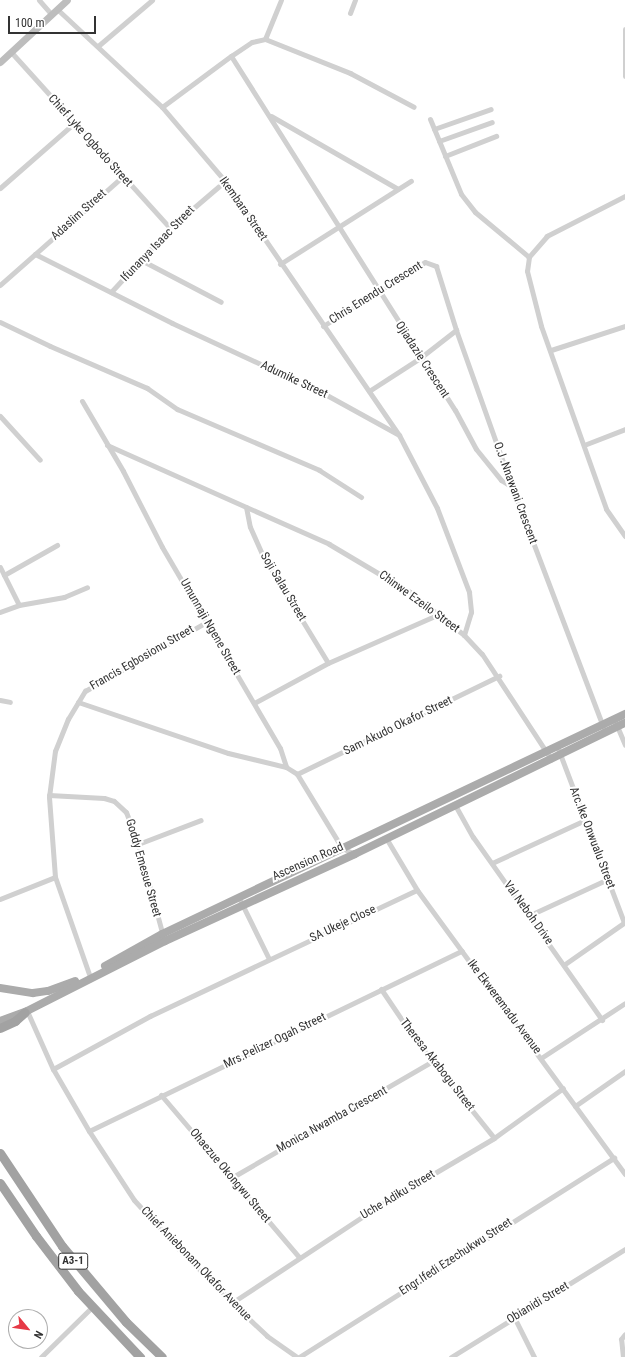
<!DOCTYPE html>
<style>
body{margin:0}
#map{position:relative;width:625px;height:1357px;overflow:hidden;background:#fff;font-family:"Roboto Condensed",sans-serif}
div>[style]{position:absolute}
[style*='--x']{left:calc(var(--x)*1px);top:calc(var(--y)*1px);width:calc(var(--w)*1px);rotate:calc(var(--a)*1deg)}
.minor>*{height:5px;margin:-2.5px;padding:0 2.5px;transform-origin:2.5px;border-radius:2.5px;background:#d0d0d0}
.secondary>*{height:7px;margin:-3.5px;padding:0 3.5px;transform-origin:3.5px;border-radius:3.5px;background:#bdbdbd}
.primary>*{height:8px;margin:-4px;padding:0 4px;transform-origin:4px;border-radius:4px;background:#ababab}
.trunk>*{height:9px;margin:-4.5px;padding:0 4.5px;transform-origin:4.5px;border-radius:4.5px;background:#a2a2a2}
span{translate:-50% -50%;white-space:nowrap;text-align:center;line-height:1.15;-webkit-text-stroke:4px #fff;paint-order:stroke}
.shield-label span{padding:1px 3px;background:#fff;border:1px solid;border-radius:3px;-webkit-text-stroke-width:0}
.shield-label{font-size:11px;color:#333;font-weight:700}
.street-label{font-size:12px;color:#333}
.north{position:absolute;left:8px;top:1309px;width:40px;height:40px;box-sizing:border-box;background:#fff;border:1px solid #adadad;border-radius:50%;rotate:119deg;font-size:11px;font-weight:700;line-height:16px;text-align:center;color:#333}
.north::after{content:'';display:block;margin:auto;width:14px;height:18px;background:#e63946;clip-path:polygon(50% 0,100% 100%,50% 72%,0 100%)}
.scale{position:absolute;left:8px;top:16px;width:88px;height:18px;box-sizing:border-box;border:2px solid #333;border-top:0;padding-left:5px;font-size:12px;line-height:14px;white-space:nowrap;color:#333;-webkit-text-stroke:3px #fff;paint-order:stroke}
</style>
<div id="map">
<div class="minor">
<i style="--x:39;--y:0;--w:18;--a:49"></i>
<i style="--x:57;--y:9;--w:144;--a:43"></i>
<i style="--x:162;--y:107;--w:97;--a:49.6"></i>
<i style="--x:225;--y:181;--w:306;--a:55.6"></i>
<i style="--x:350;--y:13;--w:14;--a:-69"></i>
<i style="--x:625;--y:29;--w:47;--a:90"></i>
<i style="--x:265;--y:39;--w:42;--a:-67.7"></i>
<i style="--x:98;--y:46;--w:71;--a:-40.4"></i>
<i style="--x:11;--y:52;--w:237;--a:47.9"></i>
<i style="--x:231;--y:56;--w:419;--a:57.7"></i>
<i style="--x:455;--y:410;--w:44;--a:61.7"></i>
<i style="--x:476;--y:449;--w:40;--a:51"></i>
<i style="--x:501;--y:480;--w:13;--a:32"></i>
<i style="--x:162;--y:107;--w:86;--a:-36.5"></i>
<i style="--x:231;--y:56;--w:25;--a:-34"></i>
<i style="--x:252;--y:42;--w:13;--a:-13"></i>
<i style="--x:265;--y:39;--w:92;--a:21.8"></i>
<i style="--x:350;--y:73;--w:72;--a:28"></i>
<i style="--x:271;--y:116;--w:146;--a:29.9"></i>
<i style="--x:430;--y:119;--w:81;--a:67.5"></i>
<i style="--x:461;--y:194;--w:23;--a:52"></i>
<i style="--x:475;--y:212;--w:70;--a:39.8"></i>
<i style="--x:434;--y:129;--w:60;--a:-19.3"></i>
<i style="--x:439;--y:141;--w:56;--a:-19.7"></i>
<i style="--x:445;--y:156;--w:55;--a:-21.4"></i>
<i style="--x:0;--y:188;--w:97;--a:-41.2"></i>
<i style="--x:625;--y:196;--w:88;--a:152.9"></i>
<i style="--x:547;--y:236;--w:28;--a:131"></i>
<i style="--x:529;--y:257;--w:14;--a:98"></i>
<i style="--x:527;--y:271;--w:57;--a:75.7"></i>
<i style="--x:541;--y:326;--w:194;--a:70.4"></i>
<i style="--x:606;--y:509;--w:33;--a:55"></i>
<i style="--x:35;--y:254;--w:116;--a:-41.5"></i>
<i style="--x:141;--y:260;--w:90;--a:27.7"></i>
<i style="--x:280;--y:264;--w:155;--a:-32.4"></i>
<i style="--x:0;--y:285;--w:47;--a:-41.5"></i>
<i style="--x:35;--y:254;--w:153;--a:26.7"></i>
<i style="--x:172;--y:323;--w:166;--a:24.9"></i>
<i style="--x:323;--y:393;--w:87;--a:28.9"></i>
<i style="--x:399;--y:435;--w:82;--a:62.5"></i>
<i style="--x:437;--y:508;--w:90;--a:69.1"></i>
<i style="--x:469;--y:592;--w:20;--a:84"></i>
<i style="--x:471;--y:612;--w:24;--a:107"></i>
<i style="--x:111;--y:292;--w:87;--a:-47.3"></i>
<i style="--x:170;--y:228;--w:72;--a:-40.5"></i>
<i style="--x:0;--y:322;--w:55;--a:25.6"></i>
<i style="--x:50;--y:346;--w:106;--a:23.4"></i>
<i style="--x:147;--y:388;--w:37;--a:35"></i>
<i style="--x:177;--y:409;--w:155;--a:23.2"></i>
<i style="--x:319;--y:470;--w:50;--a:32.7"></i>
<i style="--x:323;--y:326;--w:120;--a:-32.1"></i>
<i style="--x:425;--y:262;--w:12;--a:20"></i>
<i style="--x:436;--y:266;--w:67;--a:72.6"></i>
<i style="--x:456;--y:330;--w:167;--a:70.4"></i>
<i style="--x:512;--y:487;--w:257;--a:69.2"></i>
<i style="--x:551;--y:350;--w:78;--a:-18"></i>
<i style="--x:369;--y:391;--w:61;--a:-32.9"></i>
<i style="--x:420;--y:358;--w:46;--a:-37.9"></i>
<i style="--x:82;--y:401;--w:81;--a:59.6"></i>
<i style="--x:123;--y:471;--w:85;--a:62.8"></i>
<i style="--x:162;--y:547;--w:233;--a:59.6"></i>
<i style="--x:280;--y:748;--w:20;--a:72"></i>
<i style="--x:286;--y:767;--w:13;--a:32"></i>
<i style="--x:297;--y:774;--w:87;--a:58.7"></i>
<i style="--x:342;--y:848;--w:14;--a:25"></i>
<i style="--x:0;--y:416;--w:59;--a:47.7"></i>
<i style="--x:107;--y:445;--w:243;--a:24"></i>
<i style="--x:329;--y:544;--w:94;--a:30.7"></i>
<i style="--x:410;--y:592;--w:69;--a:38.5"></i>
<i style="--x:464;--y:635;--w:26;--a:47"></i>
<i style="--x:482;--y:654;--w:126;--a:56.7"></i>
<i style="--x:584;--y:445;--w:44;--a:-21.3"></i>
<i style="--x:246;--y:507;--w:20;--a:79"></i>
<i style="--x:250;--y:527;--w:32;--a:66"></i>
<i style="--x:263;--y:556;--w:125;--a:58.7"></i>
<i style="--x:0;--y:567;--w:42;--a:63.4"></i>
<i style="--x:4;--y:575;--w:61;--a:-29.5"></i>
<i style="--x:0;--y:612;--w:20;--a:-20"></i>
<i style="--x:19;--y:605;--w:46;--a:-10.1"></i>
<i style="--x:64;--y:597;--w:25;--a:-23"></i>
<i style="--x:0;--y:700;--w:10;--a:11"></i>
<i style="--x:78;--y:702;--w:158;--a:18.8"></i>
<i style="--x:228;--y:753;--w:60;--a:13.6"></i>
<i style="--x:254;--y:703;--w:84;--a:-28.4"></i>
<i style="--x:328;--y:663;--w:121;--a:-23.8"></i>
<i style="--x:614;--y:719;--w:28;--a:67"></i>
<i style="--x:557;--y:746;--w:188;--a:69.2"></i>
<i style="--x:297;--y:774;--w:225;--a:-25.9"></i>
<i style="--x:49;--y:795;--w:55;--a:3.1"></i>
<i style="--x:104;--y:798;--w:10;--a:17"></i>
<i style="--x:114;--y:801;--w:16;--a:43"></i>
<i style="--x:126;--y:812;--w:34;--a:69"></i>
<i style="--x:138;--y:844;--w:95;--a:74.8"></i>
<i style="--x:455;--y:805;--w:37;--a:61"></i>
<i style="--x:473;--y:837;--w:224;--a:54.8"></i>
<i style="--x:386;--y:838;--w:61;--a:59.2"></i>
<i style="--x:417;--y:890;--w:352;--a:53.8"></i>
<i style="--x:138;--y:844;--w:67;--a:-20.9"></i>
<i style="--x:492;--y:863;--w:102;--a:-24.8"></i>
<i style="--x:239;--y:898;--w:68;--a:63.8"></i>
<i style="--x:0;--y:899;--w:59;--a:-21.8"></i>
<i style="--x:530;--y:915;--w:86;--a:-24.8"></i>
<i style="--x:565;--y:964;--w:73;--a:-35"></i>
<i style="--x:89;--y:974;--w:103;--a:-109.3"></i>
<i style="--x:55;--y:877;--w:80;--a:-94.3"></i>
<i style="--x:49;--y:797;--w:46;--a:-82.6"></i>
<i style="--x:55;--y:751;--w:35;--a:-68"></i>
<i style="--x:68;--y:719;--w:33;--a:-59"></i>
<i style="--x:85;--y:691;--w:142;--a:-29.6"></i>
<i style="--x:381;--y:989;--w:59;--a:56"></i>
<i style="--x:414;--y:1038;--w:128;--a:51.3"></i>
<i style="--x:27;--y:1011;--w:64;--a:65.9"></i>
<i style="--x:53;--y:1069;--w:72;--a:59.9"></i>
<i style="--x:89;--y:1131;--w:82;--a:56.9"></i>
<i style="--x:134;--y:1200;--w:67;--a:47.4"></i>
<i style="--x:179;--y:1249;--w:98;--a:45"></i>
<i style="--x:248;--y:1318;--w:26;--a:43"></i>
<i style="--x:267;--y:1336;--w:37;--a:35"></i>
<i style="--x:541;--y:1058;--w:100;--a:-33.2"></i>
<i style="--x:53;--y:1069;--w:111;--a:-28.7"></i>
<i style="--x:150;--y:1016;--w:295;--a:-25.3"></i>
<i style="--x:161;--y:1095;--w:213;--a:49.6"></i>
<i style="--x:575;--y:1106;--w:61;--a:-35"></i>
<i style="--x:89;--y:1131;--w:414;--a:-25.8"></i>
<i style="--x:231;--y:1178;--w:233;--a:-30.1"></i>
<i style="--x:233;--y:1302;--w:173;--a:-33.4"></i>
<i style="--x:377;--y:1207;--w:136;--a:-30.5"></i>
<i style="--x:494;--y:1138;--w:85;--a:-35.9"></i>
<i style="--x:514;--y:1317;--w:45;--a:63.4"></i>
<i style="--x:41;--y:1357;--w:71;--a:-44.4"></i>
<i style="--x:299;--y:1357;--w:373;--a:-32.3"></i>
<i style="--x:451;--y:1357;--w:205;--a:-31.8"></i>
<i style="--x:623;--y:1357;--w:18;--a:-96"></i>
<i style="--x:621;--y:1339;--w:6;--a:-51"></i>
</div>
<div class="secondary">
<i style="--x:0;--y:62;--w:91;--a:-42.8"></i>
</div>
<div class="primary">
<i style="--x:105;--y:966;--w:65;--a:-29.3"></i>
<i style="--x:162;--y:934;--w:513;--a:-25.42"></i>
<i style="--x:0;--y:988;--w:33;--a:9"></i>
<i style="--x:33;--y:993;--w:15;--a:-8"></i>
<i style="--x:48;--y:991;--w:29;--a:-20"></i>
<i style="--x:0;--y:1021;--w:29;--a:-20"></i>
<i style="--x:27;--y:1011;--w:155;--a:-26.9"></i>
<i style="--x:165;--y:941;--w:209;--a:-24.6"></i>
<i style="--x:355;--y:854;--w:300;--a:-25.9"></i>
</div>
<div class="trunk">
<i style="--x:0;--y:1028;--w:17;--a:-25"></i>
<i style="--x:15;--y:1021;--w:13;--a:-42"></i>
<i style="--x:0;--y:1153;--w:112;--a:56.3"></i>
<i style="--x:62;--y:1246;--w:99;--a:49.9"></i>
<i style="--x:126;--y:1322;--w:50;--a:44.2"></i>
<i style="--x:0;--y:1183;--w:64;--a:55.8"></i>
<i style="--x:36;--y:1236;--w:69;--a:52.6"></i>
<i style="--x:78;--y:1291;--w:91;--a:46.8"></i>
</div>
<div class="shield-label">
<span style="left:73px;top:1261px">A3-1</span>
</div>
<div class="street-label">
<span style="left:90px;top:141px;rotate:48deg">Chief Lyke Ogbodo Street</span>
<span style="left:243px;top:209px;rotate:55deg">Ikembara Street</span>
<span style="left:79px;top:215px;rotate:-42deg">Adaslim Street</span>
<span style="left:158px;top:244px;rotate:-46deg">Ifunanya Isaac Street</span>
<span style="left:376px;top:293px;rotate:-32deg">Chris Enendu Crescent</span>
<span style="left:422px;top:360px;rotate:57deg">Ojiadazie Crescent</span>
<span style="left:294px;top:380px;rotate:25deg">Adumike Street</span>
<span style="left:515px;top:493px;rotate:70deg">O.J .Nnawani Crescent</span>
<span style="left:283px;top:587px;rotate:59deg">Soji Salau Street</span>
<span style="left:419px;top:602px;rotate:36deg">Chinwe Ezeilo Street</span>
<span style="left:210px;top:627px;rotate:60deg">Umunnaji Ngene Street</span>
<span style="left:142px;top:658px;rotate:-30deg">Francis Egbosionu Street</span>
<span style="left:398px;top:726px;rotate:-26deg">Sam Akudo Okafor Street</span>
<span style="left:592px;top:838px;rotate:69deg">Arc.Ike Onwualu Street</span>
<span style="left:308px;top:862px;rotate:-24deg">Ascension Road</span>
<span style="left:143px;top:868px;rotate:74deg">Goddy Emesue Street</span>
<span style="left:528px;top:913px;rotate:54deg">Val Neboh Drive</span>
<span style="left:343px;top:924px;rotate:-25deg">SA Ukeje Close</span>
<span style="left:504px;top:1007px;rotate:53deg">Ike Ekweremadu Avenue</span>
<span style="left:275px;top:1041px;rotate:-26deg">Mrs.Pelizer Ogah Street</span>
<span style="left:437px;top:1065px;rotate:52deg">Theresa Akabogu Street</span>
<span style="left:332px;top:1120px;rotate:-29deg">Monica Nwamba Crescent</span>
<span style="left:230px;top:1176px;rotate:50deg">Ohaezue Okongwu Street</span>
<span style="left:398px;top:1195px;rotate:-31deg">Uche Adiku Street</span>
<span style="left:456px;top:1257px;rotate:-33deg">Engr.Ifedi Ezechukwu Street</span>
<span style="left:196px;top:1264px;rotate:46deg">Chief Aniebonam Okafor Avenue</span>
<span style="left:538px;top:1303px;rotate:-31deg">Obianidi Street</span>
</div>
<div class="north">N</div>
<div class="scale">100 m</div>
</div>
